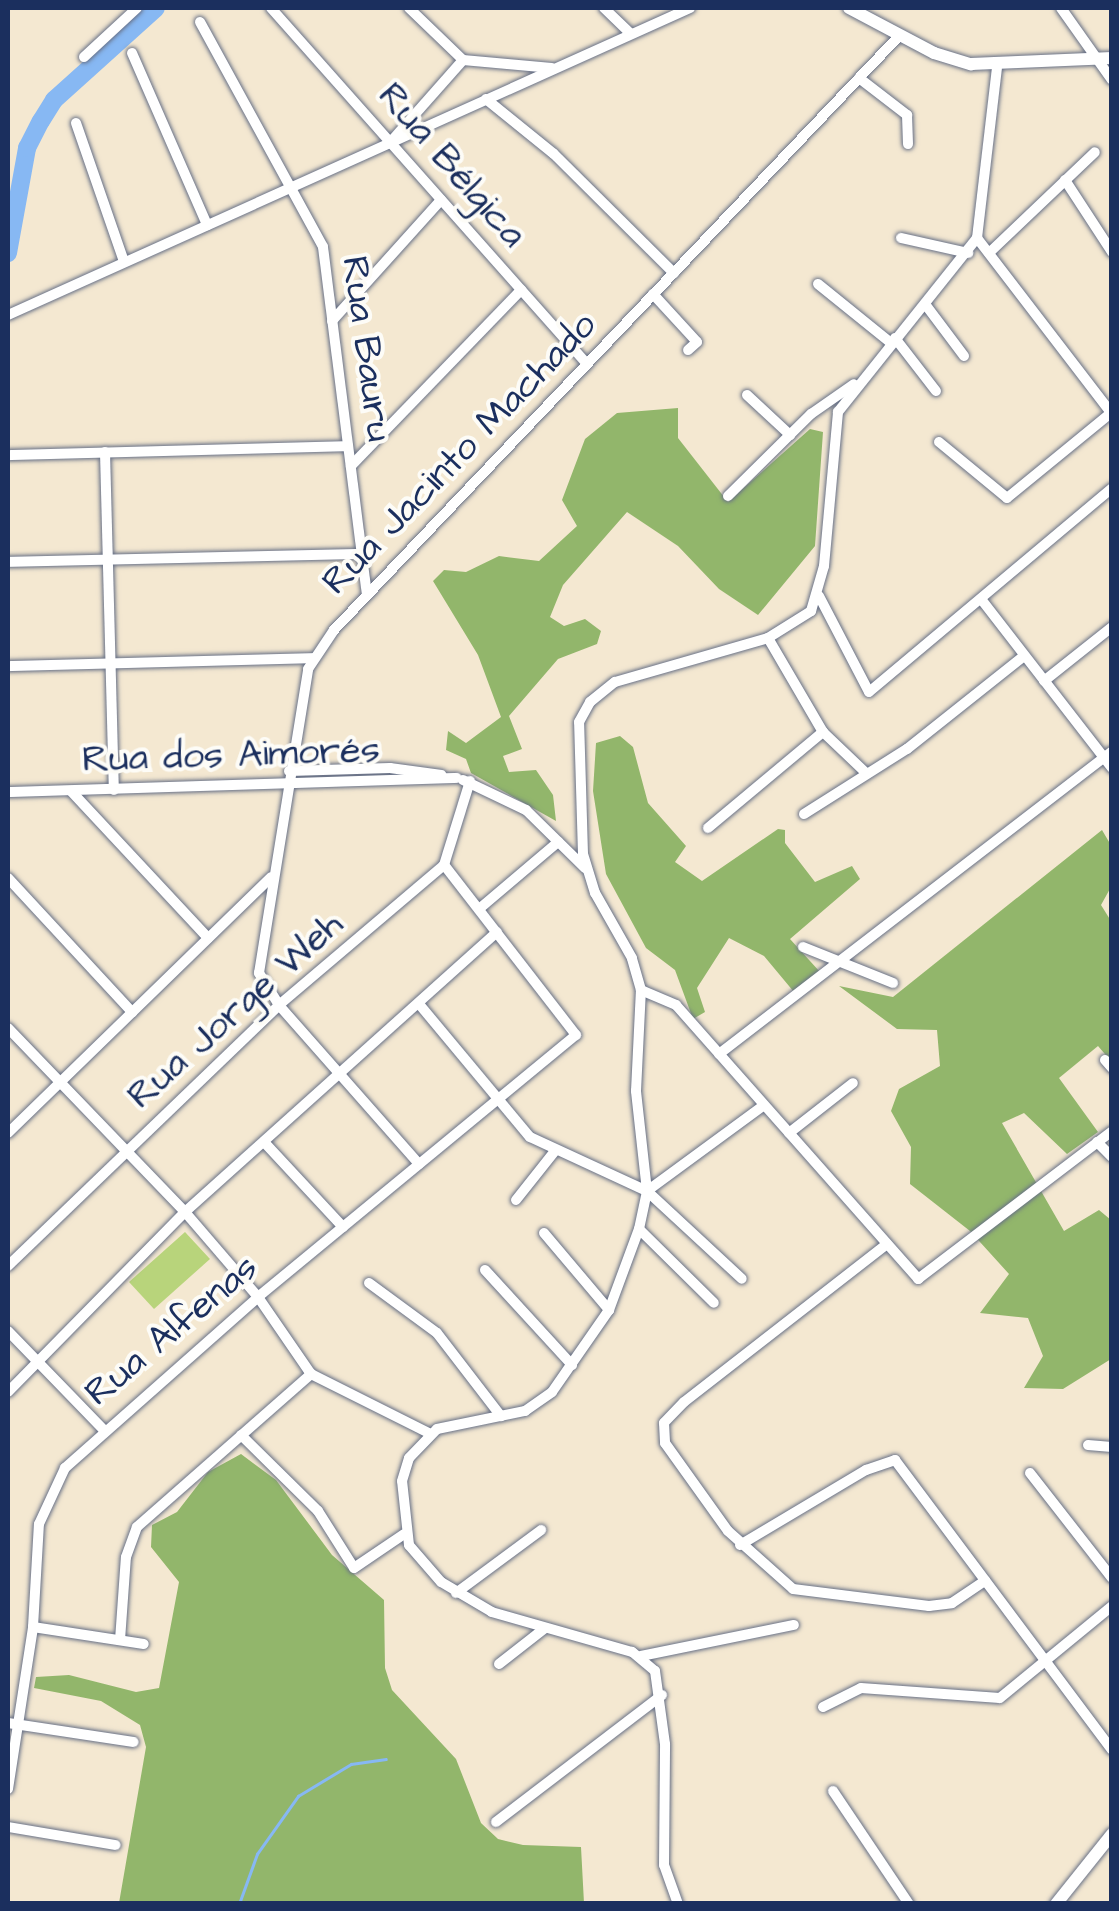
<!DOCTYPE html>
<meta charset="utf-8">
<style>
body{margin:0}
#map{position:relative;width:1119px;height:1911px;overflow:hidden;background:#f4e8d1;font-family:"Architects Daughter",sans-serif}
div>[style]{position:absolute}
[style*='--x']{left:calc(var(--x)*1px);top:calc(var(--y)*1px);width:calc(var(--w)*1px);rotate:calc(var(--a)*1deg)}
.green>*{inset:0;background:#b8d47b}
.forest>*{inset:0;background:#92b66b}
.stream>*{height:2.5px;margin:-1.25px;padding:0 1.25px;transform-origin:1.25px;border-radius:1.25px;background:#87b8f3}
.river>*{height:18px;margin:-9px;padding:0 9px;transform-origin:9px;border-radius:9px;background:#87b8f3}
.roads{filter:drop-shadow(0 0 2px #677086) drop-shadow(0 0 2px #677086)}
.minor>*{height:10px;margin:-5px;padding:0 5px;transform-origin:5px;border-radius:5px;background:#fff}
.major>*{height:12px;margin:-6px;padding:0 6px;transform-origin:6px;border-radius:6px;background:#fff}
span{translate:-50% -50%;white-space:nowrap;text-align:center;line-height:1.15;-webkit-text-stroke:8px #fdfcf7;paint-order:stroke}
.street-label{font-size:38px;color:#1b2f5e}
.frame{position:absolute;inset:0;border:10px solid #1b2f5e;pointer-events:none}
</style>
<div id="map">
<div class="green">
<i style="clip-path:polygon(185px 1232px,210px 1259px,154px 1309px,129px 1282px)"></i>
</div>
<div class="forest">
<i style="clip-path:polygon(678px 408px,678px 438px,728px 502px,810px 429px,823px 432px,815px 546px,758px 615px,719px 589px,678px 546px,627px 512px,563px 585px,550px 617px,564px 626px,585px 619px,601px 631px,597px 644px,558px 659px,509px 716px,522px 749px,503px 756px,509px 772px,536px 770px,553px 795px,556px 821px,471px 773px,466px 759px,446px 750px,448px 731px,466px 743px,501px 717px,478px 655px,433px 581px,444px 570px,466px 572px,499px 556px,539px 561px,577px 526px,562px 500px,585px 439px,617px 413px)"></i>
<i style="clip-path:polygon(620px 736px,633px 747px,648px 803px,686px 846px,675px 862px,702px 881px,778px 829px,785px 830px,785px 843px,815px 882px,852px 866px,860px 879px,790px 939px,820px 972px,794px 992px,764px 956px,729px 938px,697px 988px,705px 1012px,693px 1019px,675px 970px,646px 948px,606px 874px,593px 791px,596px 743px)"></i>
<i style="clip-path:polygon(1102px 830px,1112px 847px,1111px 887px,1101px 905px,1111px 921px,1111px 1061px,1098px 1046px,1059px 1078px,1098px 1132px,1067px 1154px,1024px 1113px,1002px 1123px,1064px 1231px,1099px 1210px,1111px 1220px,1111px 1359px,1063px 1389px,1024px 1388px,1043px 1356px,1028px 1318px,980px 1313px,1009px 1274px,970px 1231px,910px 1184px,911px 1147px,891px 1111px,899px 1089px,940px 1066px,937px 1030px,897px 1029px,839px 986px,893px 997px)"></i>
<i style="clip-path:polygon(241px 1454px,276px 1480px,332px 1555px,384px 1600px,385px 1668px,392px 1690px,456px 1759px,481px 1823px,498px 1839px,523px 1845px,581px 1847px,584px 1903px,119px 1903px,146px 1747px,140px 1725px,101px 1701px,34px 1688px,36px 1677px,69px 1675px,136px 1692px,159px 1688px,179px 1582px,151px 1547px,152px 1525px,177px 1512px,208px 1472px)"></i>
</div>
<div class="stream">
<i style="--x:239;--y:1904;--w:53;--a:-70.2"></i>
<i style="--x:257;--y:1854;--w:71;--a:-54.7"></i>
<i style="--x:298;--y:1796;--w:62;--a:-31.1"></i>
<i style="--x:351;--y:1764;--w:35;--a:-8"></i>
</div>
<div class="river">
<i style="--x:8;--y:253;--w:107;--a:-79.7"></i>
<i style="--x:27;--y:148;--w:30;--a:-63"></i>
<i style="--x:41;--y:121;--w:25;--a:-58"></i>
<i style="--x:54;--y:100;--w:137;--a:-42"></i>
</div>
<div class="roads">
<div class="minor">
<i style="--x:271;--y:8;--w:476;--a:48.4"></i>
<i style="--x:409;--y:8;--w:75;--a:43.9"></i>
<i style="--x:604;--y:8;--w:37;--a:44"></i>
<i style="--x:1061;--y:8;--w:88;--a:54.7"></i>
<i style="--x:200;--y:22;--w:256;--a:61.3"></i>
<i style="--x:323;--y:247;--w:350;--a:82.8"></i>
<i style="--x:132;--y:53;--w:188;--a:66.4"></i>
<i style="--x:84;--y:57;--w:72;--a:-42.8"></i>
<i style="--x:463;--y:60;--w:89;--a:5.1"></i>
<i style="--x:859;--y:78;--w:61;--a:37.6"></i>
<i style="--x:907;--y:115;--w:29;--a:88"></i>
<i style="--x:486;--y:99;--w:87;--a:39"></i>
<i style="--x:554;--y:154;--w:169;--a:44.8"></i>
<i style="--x:76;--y:123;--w:147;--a:70.9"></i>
<i style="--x:394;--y:138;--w:104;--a:-48.5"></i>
<i style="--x:1065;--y:180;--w:86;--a:56.9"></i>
<i style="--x:901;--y:238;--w:69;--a:12.6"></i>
<i style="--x:977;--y:238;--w:222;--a:52.5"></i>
<i style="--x:989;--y:253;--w:146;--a:-43.6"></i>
<i style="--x:818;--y:284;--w:94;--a:38.9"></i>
<i style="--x:653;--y:294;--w:65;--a:47.5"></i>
<i style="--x:697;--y:342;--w:12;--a:138"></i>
<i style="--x:925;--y:304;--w:65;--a:53.1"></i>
<i style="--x:8;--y:315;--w:748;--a:-24.23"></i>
<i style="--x:332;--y:321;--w:163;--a:-48"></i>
<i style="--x:895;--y:338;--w:67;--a:52.3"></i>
<i style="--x:747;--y:395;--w:59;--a:42.9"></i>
<i style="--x:939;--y:442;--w:88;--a:39.5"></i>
<i style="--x:1007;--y:498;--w:134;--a:-39.3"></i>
<i style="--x:105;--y:452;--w:338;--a:88.5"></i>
<i style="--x:8;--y:455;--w:340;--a:-1.5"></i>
<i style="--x:351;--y:466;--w:245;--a:-46"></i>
<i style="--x:728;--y:496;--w:117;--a:-44.7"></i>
<i style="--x:811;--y:414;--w:52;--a:-34.9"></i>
<i style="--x:8;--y:562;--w:354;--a:-1.3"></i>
<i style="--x:819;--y:596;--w:108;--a:62.5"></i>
<i style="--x:869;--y:692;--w:317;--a:-40"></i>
<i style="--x:981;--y:599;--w:214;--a:52.2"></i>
<i style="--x:768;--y:638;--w:109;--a:59.7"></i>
<i style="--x:823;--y:732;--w:58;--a:43.6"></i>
<i style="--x:8;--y:666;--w:305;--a:-1.5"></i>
<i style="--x:1044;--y:681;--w:87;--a:-38.5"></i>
<i style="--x:289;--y:771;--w:101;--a:-1.7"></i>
<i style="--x:390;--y:768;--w:52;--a:7.7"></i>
<i style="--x:463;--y:780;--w:70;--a:25.5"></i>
<i style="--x:526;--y:810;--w:83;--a:44.5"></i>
<i style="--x:71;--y:791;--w:201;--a:47"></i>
<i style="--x:8;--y:792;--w:449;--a:-1.8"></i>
<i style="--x:804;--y:814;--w:122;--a:-32.3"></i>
<i style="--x:907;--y:749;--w:149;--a:-38.5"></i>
<i style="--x:708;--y:828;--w:150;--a:-39.9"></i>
<i style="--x:8;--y:878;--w:183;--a:47.2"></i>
<i style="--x:479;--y:909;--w:104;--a:-40.3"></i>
<i style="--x:803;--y:947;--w:97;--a:21.8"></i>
<i style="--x:641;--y:990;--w:38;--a:23"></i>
<i style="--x:676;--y:1005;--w:366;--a:48.5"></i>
<i style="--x:918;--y:1279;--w:244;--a:-37.3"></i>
<i style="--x:419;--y:1004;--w:173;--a:50.2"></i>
<i style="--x:530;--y:1137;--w:129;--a:24.8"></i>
<i style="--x:647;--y:1191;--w:129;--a:42.8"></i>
<i style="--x:8;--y:1028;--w:255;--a:46.1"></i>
<i style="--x:185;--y:1212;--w:112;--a:49.3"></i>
<i style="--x:258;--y:1297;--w:93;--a:55.5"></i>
<i style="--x:311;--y:1374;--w:132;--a:26.6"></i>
<i style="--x:719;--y:1054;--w:496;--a:-37.6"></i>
<i style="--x:1105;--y:1060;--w:11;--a:49"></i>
<i style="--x:8;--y:1133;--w:367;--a:-44.2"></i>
<i style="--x:789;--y:1133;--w:81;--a:-38"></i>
<i style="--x:264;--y:1142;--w:116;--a:47.1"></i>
<i style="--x:1097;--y:1142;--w:21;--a:45"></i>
<i style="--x:419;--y:1164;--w:212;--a:-131.4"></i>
<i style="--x:279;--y:1005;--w:38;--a:-122"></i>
<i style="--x:259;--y:973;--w:308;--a:-80.8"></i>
<i style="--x:308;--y:669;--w:47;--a:-56.3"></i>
<i style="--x:334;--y:630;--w:821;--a:-46.43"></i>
<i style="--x:647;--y:1191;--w:145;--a:-36.3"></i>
<i style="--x:516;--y:1200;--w:63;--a:-51.5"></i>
<i style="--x:639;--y:1229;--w:105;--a:44.6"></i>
<i style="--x:544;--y:1233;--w:101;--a:49.8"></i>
<i style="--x:887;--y:1244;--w:257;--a:142.1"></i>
<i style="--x:684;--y:1402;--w:29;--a:134"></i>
<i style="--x:664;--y:1423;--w:20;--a:87"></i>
<i style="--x:665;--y:1443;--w:108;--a:54.4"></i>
<i style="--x:728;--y:1531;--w:87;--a:41.7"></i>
<i style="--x:793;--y:1589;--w:137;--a:7.1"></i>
<i style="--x:929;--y:1606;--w:23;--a:-7"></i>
<i style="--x:952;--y:1603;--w:40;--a:-34"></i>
<i style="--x:8;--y:1266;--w:376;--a:-43.9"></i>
<i style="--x:279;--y:1005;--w:216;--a:-40.3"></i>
<i style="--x:444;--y:865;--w:88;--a:-72.8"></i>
<i style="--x:485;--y:1270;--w:129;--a:47.5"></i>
<i style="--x:369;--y:1283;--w:84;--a:36.3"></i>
<i style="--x:437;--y:1333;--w:105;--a:52.4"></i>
<i style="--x:8;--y:1331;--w:136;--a:45.9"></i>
<i style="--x:8;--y:1392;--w:252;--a:-45.5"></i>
<i style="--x:185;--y:1212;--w:419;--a:-41.9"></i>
<i style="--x:241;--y:1435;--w:108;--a:44.6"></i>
<i style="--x:318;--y:1511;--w:67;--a:57.7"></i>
<i style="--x:354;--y:1568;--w:60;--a:-34.2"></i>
<i style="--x:1088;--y:1445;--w:24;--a:5"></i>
<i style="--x:1030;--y:1473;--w:133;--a:52"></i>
<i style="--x:740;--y:1545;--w:147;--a:-30.8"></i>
<i style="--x:866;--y:1470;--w:31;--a:-19"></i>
<i style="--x:895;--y:1460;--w:362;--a:53.2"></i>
<i style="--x:456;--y:1593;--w:106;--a:-36.5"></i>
<i style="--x:33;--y:1627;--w:112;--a:8.7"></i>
<i style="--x:120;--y:1640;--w:83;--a:-85.9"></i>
<i style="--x:126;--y:1557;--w:32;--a:-70"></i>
<i style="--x:137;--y:1527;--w:232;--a:-41.3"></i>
<i style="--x:641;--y:1656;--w:156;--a:-11.5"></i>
<i style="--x:499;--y:1664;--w:58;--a:-38"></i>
<i style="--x:823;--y:1707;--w:42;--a:-26.6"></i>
<i style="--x:861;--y:1688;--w:139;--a:4.1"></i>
<i style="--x:1000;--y:1698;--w:145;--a:-39.4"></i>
<i style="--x:8;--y:1723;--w:127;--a:8.6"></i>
<i style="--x:8;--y:1789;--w:164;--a:-81.2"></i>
<i style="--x:33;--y:1627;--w:103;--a:-86.7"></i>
<i style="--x:39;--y:1524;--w:62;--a:-65.1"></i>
<i style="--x:65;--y:1468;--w:258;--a:-41.5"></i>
<i style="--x:258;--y:1297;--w:412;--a:-39.5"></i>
<i style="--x:576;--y:1035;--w:215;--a:-127.8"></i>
<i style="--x:833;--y:1791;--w:136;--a:56.1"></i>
<i style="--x:496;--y:1822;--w:209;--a:-37.4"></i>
<i style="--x:8;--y:1827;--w:109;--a:9.5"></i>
<i style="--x:678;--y:1904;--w:41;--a:-109.7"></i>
<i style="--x:664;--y:1865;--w:121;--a:-89.5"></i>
<i style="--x:665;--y:1744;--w:74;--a:-97.8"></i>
<i style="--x:655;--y:1671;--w:30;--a:-140"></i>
<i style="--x:632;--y:1652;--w:146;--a:-164.1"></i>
<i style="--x:492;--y:1612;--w:59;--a:-149.5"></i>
<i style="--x:441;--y:1582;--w:49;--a:-130.9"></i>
<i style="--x:409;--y:1545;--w:64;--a:-96.2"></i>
<i style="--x:402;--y:1481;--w:24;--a:-73"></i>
<i style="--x:409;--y:1458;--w:40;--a:-46"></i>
<i style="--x:437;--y:1429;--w:90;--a:-11.6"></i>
<i style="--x:525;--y:1411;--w:33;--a:-35"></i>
<i style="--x:552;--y:1392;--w:100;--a:-55.2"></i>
<i style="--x:609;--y:1310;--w:86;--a:-69.7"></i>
<i style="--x:639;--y:1229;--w:39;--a:-78"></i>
<i style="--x:647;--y:1191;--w:101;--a:-96.3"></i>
<i style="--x:636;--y:1091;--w:101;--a:-87.2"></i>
<i style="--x:641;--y:990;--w:33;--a:-106"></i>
<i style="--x:632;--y:958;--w:75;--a:-119.6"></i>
<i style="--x:595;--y:893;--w:41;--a:-107.1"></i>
<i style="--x:583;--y:854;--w:132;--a:-91.7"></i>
<i style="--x:579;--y:722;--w:23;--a:-61"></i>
<i style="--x:590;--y:702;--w:32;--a:-39"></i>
<i style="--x:615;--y:682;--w:159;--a:-16"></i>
<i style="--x:768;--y:638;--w:51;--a:-32.1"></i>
<i style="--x:811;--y:611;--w:47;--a:-73.9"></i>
<i style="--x:824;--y:566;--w:155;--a:-84.8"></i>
<i style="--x:838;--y:412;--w:223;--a:-51.4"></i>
<i style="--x:977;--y:238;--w:171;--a:-83.3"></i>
</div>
<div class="major">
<i style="--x:849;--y:8;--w:96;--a:27.9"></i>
<i style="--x:934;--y:53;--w:39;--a:17"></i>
<i style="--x:971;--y:64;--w:141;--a:-2.4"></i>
<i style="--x:1056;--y:1904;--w:90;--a:-51.3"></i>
</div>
</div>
<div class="street-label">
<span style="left:451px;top:166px;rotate:49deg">Rua Bélgica</span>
<span style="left:366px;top:349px;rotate:82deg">Rua Bauru</span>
<span style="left:460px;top:454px;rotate:-46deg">Rua Jacinto Machado</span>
<span style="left:231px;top:756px;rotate:-2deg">Rua dos Aimorés</span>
<span style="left:236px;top:1011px;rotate:-42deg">Rua Jorge Weh</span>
<span style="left:172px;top:1331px;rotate:-40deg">Rua Alfenas</span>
</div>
<div class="frame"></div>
</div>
